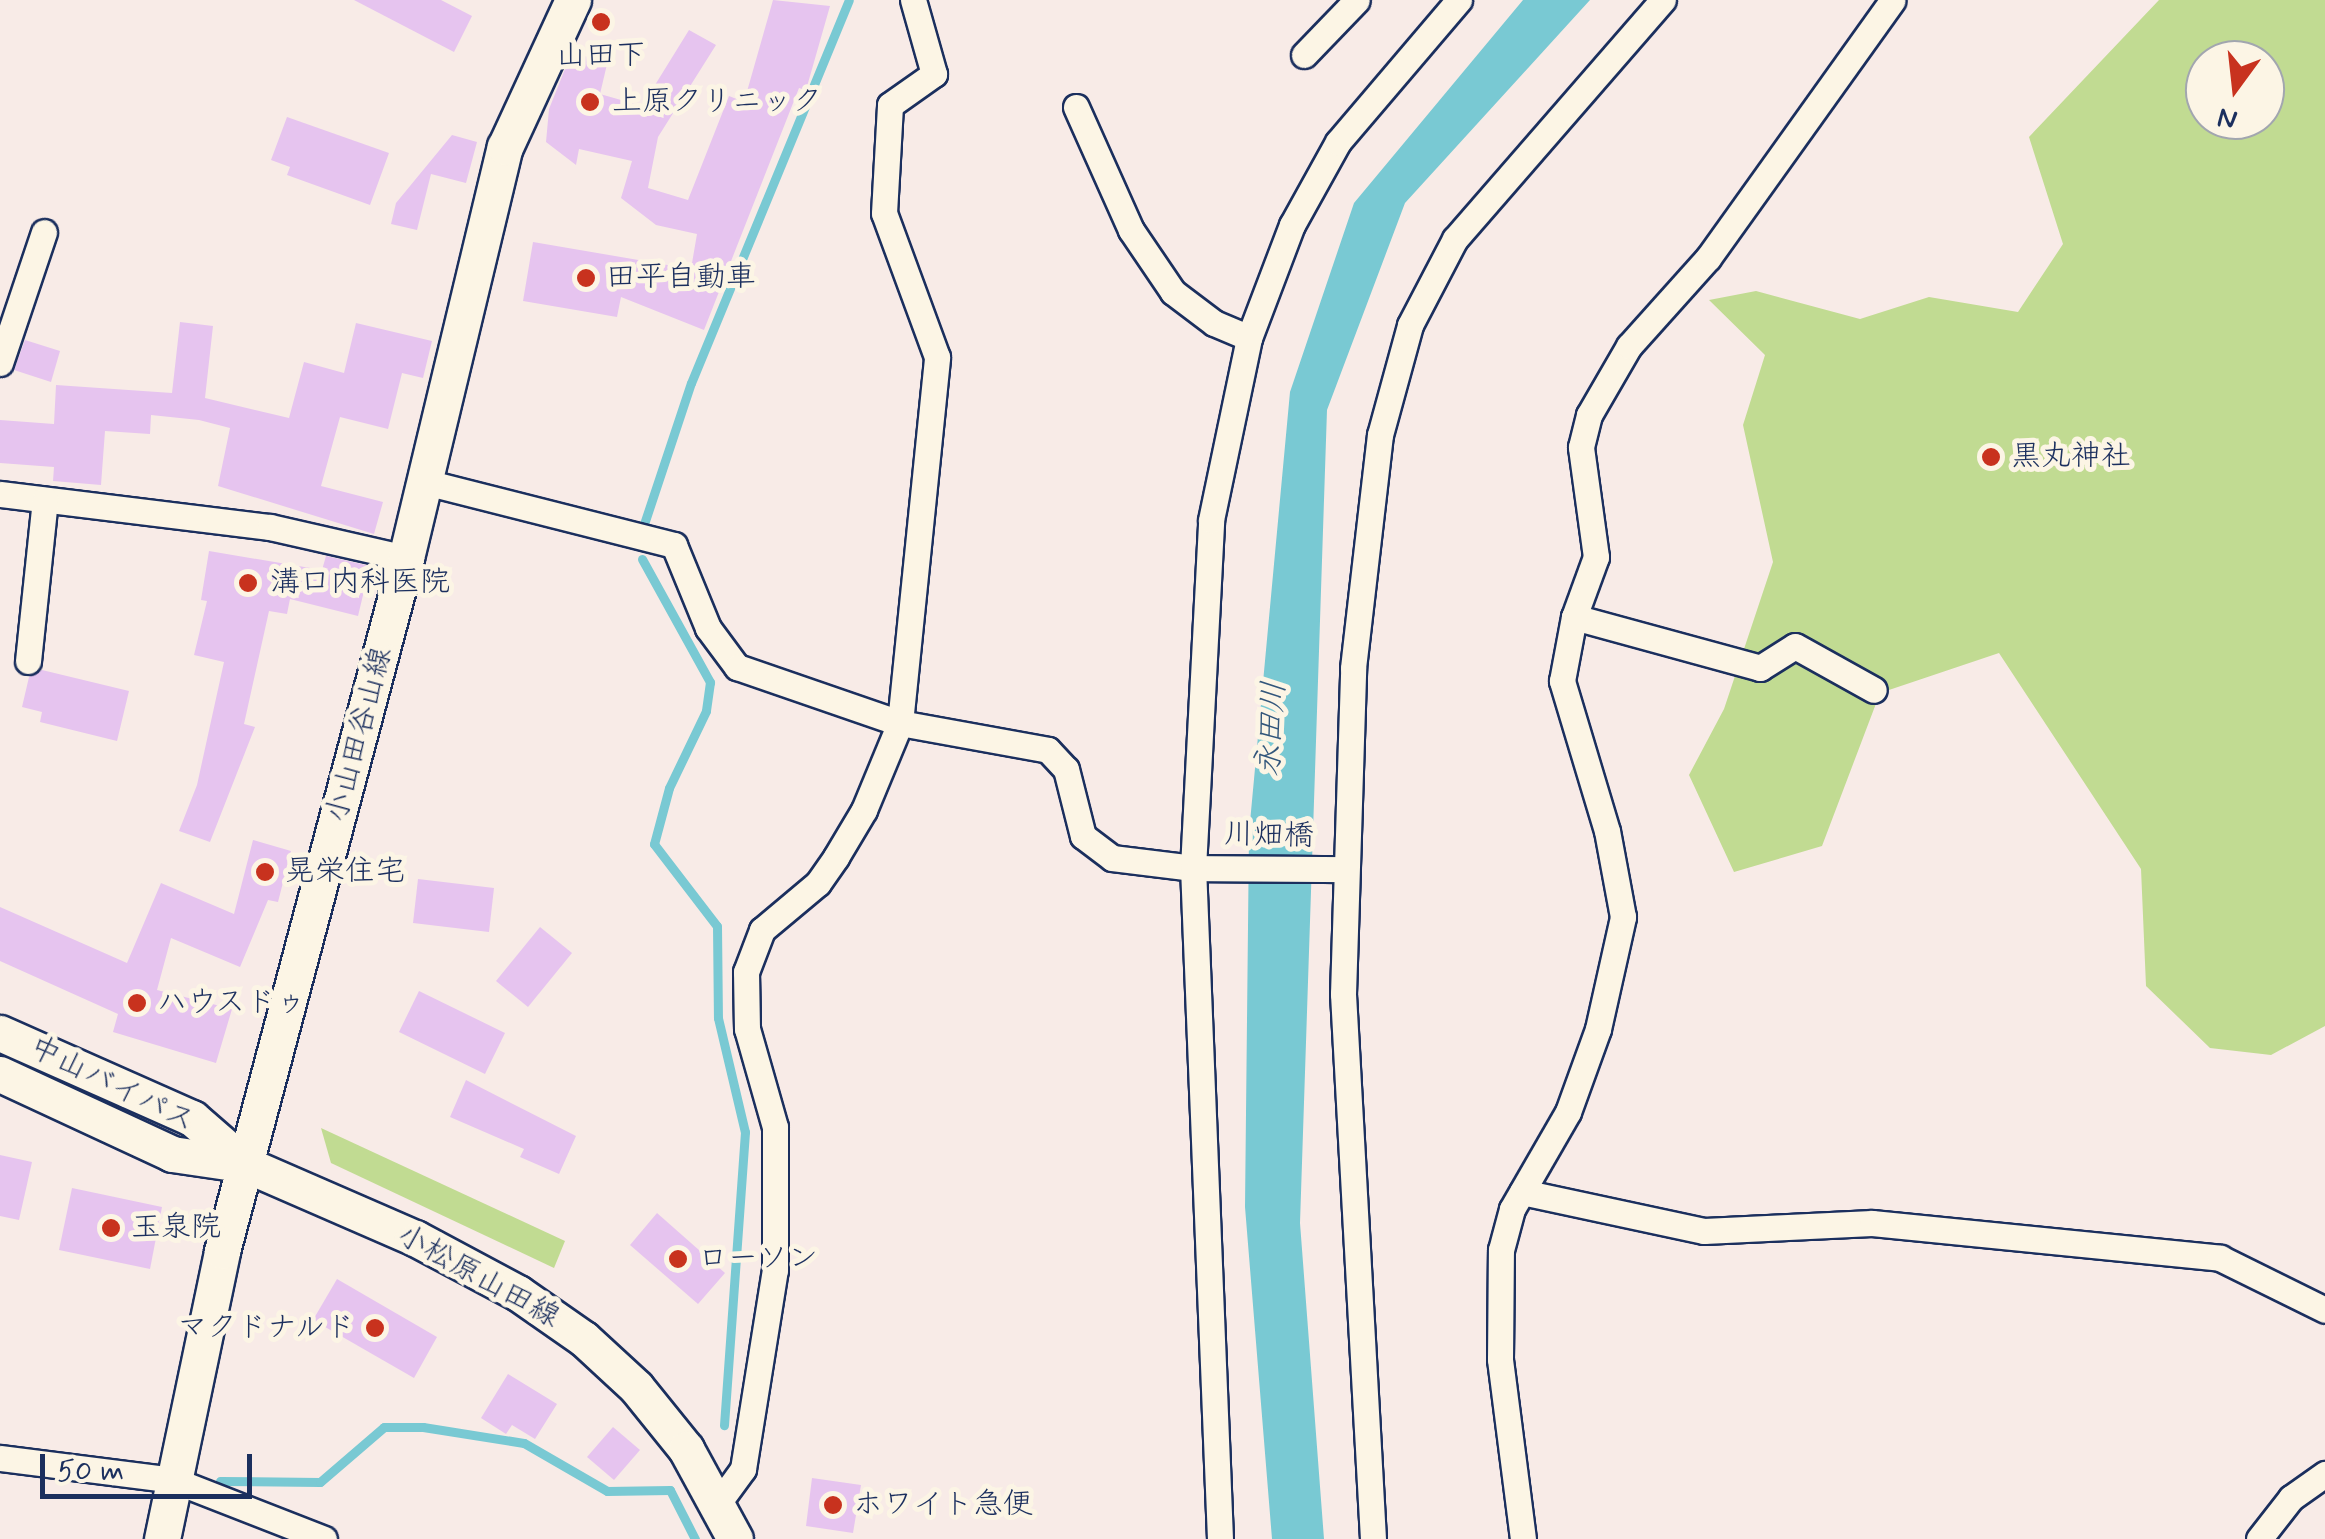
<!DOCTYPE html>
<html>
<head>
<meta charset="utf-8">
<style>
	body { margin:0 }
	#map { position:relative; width:2325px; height:1539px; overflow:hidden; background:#f8ebe7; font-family:Mynerve,"Klee One",sans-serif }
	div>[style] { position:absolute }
	.green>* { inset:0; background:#c1db92 }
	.water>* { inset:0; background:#79c9d3 }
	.stream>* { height:9px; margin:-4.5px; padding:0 4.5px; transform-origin:4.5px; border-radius:4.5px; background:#79c9d3 }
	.building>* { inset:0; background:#e6c4ef }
	.roads { filter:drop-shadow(2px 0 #1b2f5e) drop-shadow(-2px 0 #1b2f5e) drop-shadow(0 2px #1b2f5e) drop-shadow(0 -2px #1b2f5e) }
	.street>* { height:25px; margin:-12.5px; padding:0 12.5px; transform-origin:12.5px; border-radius:12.5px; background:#fcf5e5 }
	.secondary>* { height:35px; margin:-17.5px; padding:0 17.5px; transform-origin:17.5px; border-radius:17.5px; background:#fcf5e5 }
	.dots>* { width:28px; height:28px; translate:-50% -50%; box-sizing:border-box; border:5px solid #fcf5e5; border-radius:50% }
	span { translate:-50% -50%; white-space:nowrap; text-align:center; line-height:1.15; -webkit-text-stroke:10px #fcf5e5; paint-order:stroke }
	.poi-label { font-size:30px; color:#1b2f5e }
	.left { translate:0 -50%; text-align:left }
	.right { translate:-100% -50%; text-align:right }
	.street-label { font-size:30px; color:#1b2f5e }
	.water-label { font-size:32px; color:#32567b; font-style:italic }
	.north { position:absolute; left:2185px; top:40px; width:100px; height:100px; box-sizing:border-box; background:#fcf5e5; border:2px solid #a2a6af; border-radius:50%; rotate:195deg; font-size:28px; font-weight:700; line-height:40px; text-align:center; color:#1b2f5e }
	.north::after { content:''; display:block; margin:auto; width:35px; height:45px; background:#c8321e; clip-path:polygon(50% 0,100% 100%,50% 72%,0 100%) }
	.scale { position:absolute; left:40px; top:1454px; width:212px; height:45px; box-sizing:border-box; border:5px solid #1b2f5e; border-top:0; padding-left:12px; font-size:30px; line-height:35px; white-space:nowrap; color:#1b2f5e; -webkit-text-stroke:8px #fcf5e5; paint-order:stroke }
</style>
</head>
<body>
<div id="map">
	<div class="green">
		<div style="clip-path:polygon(evenodd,2159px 0,2325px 0,2325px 1026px,2271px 1055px,2210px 1048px,2146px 986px,2141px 869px,1999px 653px,1880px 693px,1822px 846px,1734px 872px,1689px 775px,1724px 709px,1773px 562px,1743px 425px,1765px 355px,1709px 300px,1756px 291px,1860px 319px,1929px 297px,2018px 312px,2063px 244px,2029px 137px,2159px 0,2205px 60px,2265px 60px,2265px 120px,2205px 120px,2205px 60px)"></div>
		<div style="clip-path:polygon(321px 1128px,565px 1241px,554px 1268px,331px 1163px)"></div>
	</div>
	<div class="water">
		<div style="clip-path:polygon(1523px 0,1590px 0,1405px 203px,1327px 410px,1300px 1223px,1324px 1539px,1272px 1539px,1245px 1207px,1249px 833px,1290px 392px,1354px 203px)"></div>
	</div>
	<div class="stream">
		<div style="left:645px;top:521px;width:145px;rotate:-71.6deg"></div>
		<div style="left:691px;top:383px;width:414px;rotate:-67.6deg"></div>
		<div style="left:642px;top:559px;width:141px;rotate:61.1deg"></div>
		<div style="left:710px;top:682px;width:29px;rotate:98deg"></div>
		<div style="left:706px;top:711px;width:85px;rotate:115.7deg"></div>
		<div style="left:669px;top:788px;width:58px;rotate:105deg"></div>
		<div style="left:654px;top:844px;width:103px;rotate:52.5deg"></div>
		<div style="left:717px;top:926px;width:92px;rotate:89.4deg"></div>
		<div style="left:718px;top:1018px;width:117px;rotate:76.7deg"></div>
		<div style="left:745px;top:1132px;width:294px;rotate:94.1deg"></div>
		<div style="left:220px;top:1481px;width:100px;rotate:0.6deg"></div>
		<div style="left:320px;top:1482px;width:84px;rotate:-40.7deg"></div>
		<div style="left:384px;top:1427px;width:39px"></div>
		<div style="left:423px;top:1427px;width:102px;rotate:9deg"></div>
		<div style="left:524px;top:1443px;width:96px;rotate:30deg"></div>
		<div style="left:607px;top:1491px;width:63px;rotate:-0.9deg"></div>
		<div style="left:670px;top:1490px;width:55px;rotate:63deg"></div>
	</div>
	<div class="building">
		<div style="clip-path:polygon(354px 0,441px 0,472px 16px,454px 52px)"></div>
		<div style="clip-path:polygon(773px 0,830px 6px,806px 90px,799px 88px,704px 330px,621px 297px,617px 317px,523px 301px,533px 242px,691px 269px,697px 234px,656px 225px,621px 198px,632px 161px,579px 149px,576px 165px,546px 142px,549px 109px,571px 54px,608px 60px,600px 94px,642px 106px,689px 30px,716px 45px,658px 137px,648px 188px,688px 200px,729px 96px,744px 102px)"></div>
		<div style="clip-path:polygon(287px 117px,389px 153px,370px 205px,287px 175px,290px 167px,271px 160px)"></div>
		<div style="clip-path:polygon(452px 135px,477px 142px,466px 183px,431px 174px,417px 230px,391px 224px,396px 203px)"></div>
		<div style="clip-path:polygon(180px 322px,213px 326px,205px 398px,289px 418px,304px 362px,344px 373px,356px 323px,432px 341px,423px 378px,402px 373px,388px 429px,340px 417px,321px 486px,383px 502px,374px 534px,218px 486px,230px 428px,199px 420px,151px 415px,150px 434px,105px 431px,101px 485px,53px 481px,54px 467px,0 463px,0 420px,54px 424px,56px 385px,172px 393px)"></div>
		<div style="clip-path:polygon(25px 340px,60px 351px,51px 382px,14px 370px)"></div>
		<div style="clip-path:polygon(209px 551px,322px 570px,326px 556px,370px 566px,358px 616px,290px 599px,287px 614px,269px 611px,244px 724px,255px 727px,210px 842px,179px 831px,197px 785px,224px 662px,194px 655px,207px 601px,201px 600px)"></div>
		<div style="clip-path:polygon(42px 670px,129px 691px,117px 741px,40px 722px,42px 712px,22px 707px,29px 677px)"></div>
		<div style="clip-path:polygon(253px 840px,291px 851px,278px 902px,268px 900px,240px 967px,171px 938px,157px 990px,232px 1009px,216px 1063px,113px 1032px,118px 1014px,0 961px,0 907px,127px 963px,161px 883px,234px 914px)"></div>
		<div style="clip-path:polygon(418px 879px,494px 888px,489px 932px,413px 923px)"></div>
		<div style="clip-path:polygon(540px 927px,572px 953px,528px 1007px,496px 981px)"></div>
		<div style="clip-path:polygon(419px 991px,505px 1033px,485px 1074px,399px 1032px)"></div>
		<div style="clip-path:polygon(466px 1080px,576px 1136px,559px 1174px,520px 1157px,524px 1149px,450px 1117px)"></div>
		<div style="clip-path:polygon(0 1155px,32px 1162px,19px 1220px,0 1216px)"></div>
		<div style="clip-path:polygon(72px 1188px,162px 1207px,150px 1269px,59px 1250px)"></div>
		<div style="clip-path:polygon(657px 1213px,725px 1273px,698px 1304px,630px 1245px)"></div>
		<div style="clip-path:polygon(337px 1279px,437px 1337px,414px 1378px,313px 1320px)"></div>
		<div style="clip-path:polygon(508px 1374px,557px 1404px,535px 1439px,512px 1425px,506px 1434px,481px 1418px)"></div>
		<div style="clip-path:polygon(613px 1427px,640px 1450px,614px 1480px,587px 1457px)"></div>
		<div style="clip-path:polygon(812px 1478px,861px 1485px,853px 1533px,806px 1526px)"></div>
	</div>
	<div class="roads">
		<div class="street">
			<div style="left:1304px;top:55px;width:76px;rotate:-46.1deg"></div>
			<div style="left:1076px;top:107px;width:135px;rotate:65.9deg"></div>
			<div style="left:1131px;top:230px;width:75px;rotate:55.9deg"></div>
			<div style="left:1173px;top:292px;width:51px;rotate:37.1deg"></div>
			<div style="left:1214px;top:323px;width:38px;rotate:23deg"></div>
			<div style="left:0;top:363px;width:138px;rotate:-71.4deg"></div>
			<div style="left:425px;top:482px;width:257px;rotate:14.2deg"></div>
			<div style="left:674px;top:545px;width:90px;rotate:67.7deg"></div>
			<div style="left:708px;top:628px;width:49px;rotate:53.4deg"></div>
			<div style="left:737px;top:667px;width:172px;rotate:19deg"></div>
			<div style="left:900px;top:723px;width:150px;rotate:10.3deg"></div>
			<div style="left:1048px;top:750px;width:26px;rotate:47deg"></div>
			<div style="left:1066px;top:769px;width:69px;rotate:75.8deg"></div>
			<div style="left:1083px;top:836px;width:36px;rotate:37deg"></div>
			<div style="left:1112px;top:858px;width:82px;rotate:7deg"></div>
			<div style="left:1193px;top:868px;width:152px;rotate:0.4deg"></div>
			<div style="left:0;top:494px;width:272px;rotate:7deg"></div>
			<div style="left:270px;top:527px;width:139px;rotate:12.8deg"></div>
			<div style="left:1574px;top:617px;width:193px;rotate:15.3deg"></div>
			<div style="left:1760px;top:668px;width:41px;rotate:-32.2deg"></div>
			<div style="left:1795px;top:646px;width:90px;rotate:29.1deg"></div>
			<div style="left:28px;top:661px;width:162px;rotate:-84deg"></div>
			<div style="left:1522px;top:1192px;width:186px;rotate:12.1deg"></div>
			<div style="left:1704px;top:1231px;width:168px;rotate:-2.7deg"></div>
			<div style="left:1872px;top:1223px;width:350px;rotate:5.7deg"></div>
			<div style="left:2220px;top:1258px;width:117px;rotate:26.3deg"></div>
			<div style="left:0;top:1458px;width:174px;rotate:7.2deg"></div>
			<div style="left:173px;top:1480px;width:162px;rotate:21.3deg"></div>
			<div style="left:719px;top:1502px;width:41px;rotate:-54deg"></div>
			<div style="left:743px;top:1469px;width:202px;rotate:-80.9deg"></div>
			<div style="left:775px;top:1270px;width:143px;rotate:-90deg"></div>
			<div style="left:775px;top:1127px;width:102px;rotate:-105.9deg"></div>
			<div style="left:747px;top:1029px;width:57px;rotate:-91deg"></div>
			<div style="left:746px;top:972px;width:45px;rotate:-69.1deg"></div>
			<div style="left:762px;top:930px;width:73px;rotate:-40deg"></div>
			<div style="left:818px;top:883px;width:32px;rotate:-55deg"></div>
			<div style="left:836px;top:857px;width:55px;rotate:-59.2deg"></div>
			<div style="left:864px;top:810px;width:94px;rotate:-67.5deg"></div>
			<div style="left:900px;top:723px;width:368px;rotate:-84.2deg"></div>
			<div style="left:937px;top:357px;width:153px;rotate:-110.2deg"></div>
			<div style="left:884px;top:213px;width:108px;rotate:-86.8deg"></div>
			<div style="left:890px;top:105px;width:54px;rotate:-35.2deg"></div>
			<div style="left:934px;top:74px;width:77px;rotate:-105.8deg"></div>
			<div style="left:1220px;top:1539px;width:672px;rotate:-92.3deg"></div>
			<div style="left:1193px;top:868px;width:348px;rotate:-87deg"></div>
			<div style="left:1211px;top:520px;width:186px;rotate:-78.2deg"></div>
			<div style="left:1249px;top:338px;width:121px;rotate:-69.2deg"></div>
			<div style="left:1292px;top:225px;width:95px;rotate:-61deg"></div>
			<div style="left:1338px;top:142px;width:187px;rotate:-49.6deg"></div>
			<div style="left:1373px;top:1539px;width:546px;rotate:-93.15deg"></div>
			<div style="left:1343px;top:994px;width:326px;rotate:-88.2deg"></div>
			<div style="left:1353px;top:668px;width:235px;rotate:-83.4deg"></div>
			<div style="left:1380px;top:435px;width:114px;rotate:-74.7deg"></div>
			<div style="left:1410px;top:325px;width:97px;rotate:-62.4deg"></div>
			<div style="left:1455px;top:239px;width:317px;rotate:-49deg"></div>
			<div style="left:1523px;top:1539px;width:181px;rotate:-97.3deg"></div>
			<div style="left:1500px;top:1359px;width:109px;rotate:-89.5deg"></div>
			<div style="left:1501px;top:1250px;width:42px;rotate:-75deg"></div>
			<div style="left:1512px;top:1209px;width:112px;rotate:-60deg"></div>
			<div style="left:1568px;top:1112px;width:88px;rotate:-70.1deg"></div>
			<div style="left:1598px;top:1029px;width:115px;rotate:-77.4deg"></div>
			<div style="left:1623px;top:917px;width:87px;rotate:-100.5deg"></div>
			<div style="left:1607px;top:831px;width:157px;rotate:-106.7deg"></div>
			<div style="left:1562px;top:681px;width:65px;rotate:-79.4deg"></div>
			<div style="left:1574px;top:617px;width:64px;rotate:-69.9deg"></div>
			<div style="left:1596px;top:557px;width:111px;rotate:-97.8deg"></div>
			<div style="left:1581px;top:447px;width:33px;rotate:-76deg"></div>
			<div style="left:1589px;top:415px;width:80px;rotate:-59.9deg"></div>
			<div style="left:1629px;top:346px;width:118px;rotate:-48.1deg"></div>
			<div style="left:1708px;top:258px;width:317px;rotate:-54.4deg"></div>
			<div style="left:2259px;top:1539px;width:52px;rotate:-52deg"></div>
			<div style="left:2291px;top:1498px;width:42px;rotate:-35.2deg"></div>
		</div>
		<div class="secondary">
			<div style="left:0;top:1033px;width:210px;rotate:23.9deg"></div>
			<div style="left:192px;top:1118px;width:72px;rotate:41deg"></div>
			<div style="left:0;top:1074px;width:190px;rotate:24.9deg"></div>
			<div style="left:172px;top:1154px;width:76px;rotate:8.3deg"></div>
			<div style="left:247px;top:1165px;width:183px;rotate:23.5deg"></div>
			<div style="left:415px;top:1238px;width:117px;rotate:28.1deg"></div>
			<div style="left:518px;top:1293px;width:80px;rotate:34.9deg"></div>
			<div style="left:584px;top:1339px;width:71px;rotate:42.7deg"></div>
			<div style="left:636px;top:1387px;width:80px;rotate:51.1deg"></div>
			<div style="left:686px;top:1449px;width:102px;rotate:61.4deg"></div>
			<div style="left:162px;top:1539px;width:294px;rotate:-78.2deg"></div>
			<div style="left:222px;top:1251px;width:717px;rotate:-75.13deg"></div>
			<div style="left:406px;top:558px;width:423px;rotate:-76.5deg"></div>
			<div style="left:505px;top:147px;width:162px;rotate:-65.2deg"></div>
		</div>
	</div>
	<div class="dots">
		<div style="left:601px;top:22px;background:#c8321e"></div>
		<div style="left:590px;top:102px;background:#c8321e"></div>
		<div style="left:586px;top:278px;background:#c8321e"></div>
		<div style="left:1991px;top:457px;background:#c8321e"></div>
		<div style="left:248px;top:583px;background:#c8321e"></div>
		<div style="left:265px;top:872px;background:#c8321e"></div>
		<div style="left:137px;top:1003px;background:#c8321e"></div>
		<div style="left:111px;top:1228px;background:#c8321e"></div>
		<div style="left:678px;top:1259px;background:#c8321e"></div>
		<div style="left:375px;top:1328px;background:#c8321e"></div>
		<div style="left:833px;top:1505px;background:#c8321e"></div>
	</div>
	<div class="poi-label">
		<span style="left:601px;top:56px">山田下</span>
		<span class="left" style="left:612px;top:102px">上原クリニック</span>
		<span class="left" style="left:606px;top:278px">田平自動車</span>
		<span class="left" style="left:2011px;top:457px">黒丸神社</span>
		<span class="left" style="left:270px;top:583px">溝口内科医院</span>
		<span class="left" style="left:285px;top:872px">晃栄住宅</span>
		<span class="left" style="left:157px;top:1003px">ハウスドゥ</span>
		<span class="left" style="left:131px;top:1228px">玉泉院</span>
		<span class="left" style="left:698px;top:1259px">ローソン</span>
		<span class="right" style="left:355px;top:1328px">マクドナルド</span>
		<span class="left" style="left:853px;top:1505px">ホワイト急便</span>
	</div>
	<div class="street-label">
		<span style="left:360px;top:735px;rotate:-75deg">小山田谷山線</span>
		<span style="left:1269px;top:836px;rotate:1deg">川畑橋</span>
		<span style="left:112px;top:1085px;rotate:26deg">中山バイパス</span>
		<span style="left:478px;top:1277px;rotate:29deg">小松原山田線</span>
	</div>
	<div class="water-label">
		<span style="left:1272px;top:729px;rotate:-86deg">永田川</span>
	</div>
	<div class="north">N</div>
	<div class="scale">50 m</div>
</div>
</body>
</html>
